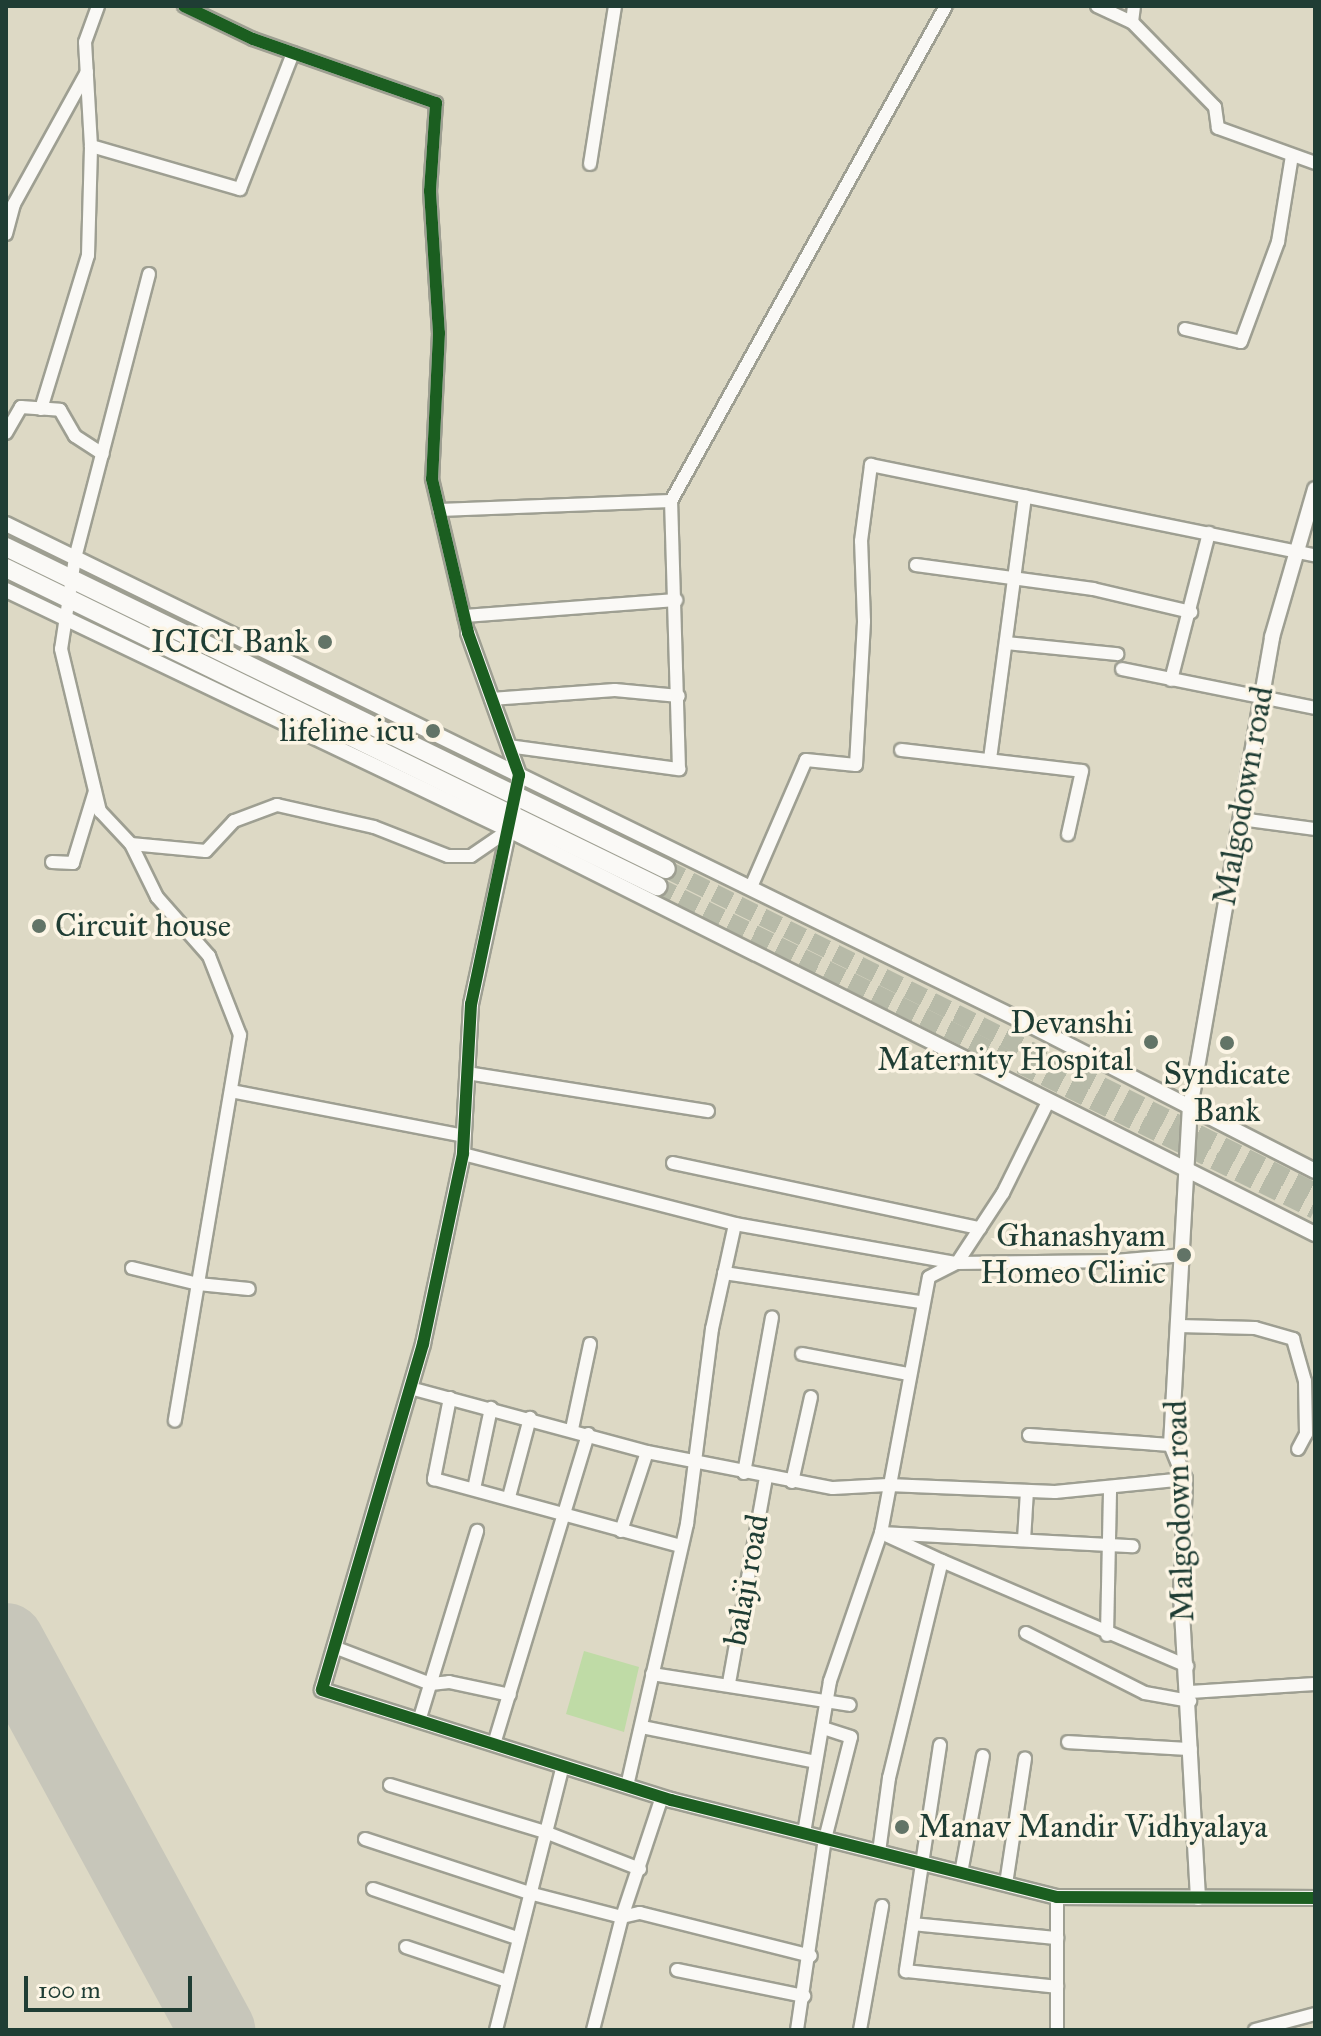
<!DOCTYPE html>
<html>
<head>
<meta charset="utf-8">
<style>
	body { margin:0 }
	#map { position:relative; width:1321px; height:2036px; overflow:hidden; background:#ddd9c5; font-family:"IM FELL Great Primer",serif }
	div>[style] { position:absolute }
	.green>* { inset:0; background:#bfdba6 }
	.runway>* { height:76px; margin:-38px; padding:0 38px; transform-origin:38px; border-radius:38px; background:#c7c6ba }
	.primary-tunnel>* { height:18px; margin-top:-9px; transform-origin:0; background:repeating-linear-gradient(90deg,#b7baa8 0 18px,transparent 0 27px) }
	.roads { filter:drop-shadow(2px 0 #9e9f92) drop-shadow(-2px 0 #9e9f92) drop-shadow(0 2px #9e9f92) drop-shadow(0 -2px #9e9f92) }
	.minor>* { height:12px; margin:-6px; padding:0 6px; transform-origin:6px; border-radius:6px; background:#faf9f6 }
	.tertiary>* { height:14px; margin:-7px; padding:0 7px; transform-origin:7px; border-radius:7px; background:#faf9f6 }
	.primary>* { height:18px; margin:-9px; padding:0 9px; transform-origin:9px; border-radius:9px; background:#faf9f6 }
	.cycleway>* { height:12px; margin:-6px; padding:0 6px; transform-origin:6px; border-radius:6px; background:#1b5e20 }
	.dots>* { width:22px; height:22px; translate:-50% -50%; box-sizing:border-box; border:4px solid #fcf5e5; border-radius:50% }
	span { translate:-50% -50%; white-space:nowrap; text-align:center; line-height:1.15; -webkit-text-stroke:7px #fcf5e5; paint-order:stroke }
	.poi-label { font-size:32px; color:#1f3d34 }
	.right { translate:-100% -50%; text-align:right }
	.left { translate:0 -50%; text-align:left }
	.street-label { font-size:32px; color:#1f3d34 }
	.frame { position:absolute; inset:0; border:8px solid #1f3d34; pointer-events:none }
	.scale { position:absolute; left:24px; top:1976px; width:168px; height:36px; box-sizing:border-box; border:4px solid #1f3d34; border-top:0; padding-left:10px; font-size:24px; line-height:28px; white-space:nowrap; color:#1f3d34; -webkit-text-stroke:6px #fcf5e5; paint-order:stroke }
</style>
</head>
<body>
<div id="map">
	<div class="green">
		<div style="clip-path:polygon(584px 1651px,639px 1667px,624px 1732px,566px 1714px)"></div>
	</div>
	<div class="runway">
		<div style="left:6px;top:1641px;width:443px;rotate:61.5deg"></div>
	</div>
	<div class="primary-tunnel">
		<div style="left:666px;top:869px;width:725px;rotate:26.46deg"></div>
		<div style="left:657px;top:886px;width:733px;rotate:26.22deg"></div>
	</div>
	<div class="roads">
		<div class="minor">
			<div style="left:184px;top:6px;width:76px;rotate:25.6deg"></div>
			<div style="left:253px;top:39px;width:194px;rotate:19.3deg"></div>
			<div style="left:436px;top:103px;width:88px;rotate:93.9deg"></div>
			<div style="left:430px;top:191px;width:142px;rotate:86.4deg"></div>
			<div style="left:439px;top:333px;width:146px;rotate:92.7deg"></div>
			<div style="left:432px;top:479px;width:158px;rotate:76.8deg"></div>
			<div style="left:1097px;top:6px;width:38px;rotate:25deg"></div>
			<div style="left:1134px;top:6px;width:16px;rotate:97deg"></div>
			<div style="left:1132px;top:22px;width:119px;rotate:45.7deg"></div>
			<div style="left:1215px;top:107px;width:21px;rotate:82deg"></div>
			<div style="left:1218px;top:128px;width:103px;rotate:19.8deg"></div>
			<div style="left:91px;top:146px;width:155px;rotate:16.1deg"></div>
			<div style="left:240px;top:189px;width:146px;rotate:-68.7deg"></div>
			<div style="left:590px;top:164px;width:160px;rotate:-81deg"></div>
			<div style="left:6px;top:234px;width:31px;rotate:-75deg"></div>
			<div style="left:14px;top:204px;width:151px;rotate:-61.1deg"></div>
			<div style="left:149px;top:274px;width:293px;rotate:104.6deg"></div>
			<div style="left:75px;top:558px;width:92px;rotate:98.7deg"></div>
			<div style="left:61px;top:649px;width:167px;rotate:76.5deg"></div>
			<div style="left:100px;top:811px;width:45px;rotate:46.8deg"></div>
			<div style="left:131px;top:844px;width:59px;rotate:63.9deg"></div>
			<div style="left:157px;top:897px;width:79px;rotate:48.6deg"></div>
			<div style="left:209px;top:956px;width:85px;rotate:68.6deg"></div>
			<div style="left:240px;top:1035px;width:391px;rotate:99.6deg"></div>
			<div style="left:1185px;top:329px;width:57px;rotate:13.1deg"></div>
			<div style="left:1241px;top:342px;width:107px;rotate:-69.7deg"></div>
			<div style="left:1278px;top:242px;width:87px;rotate:-80.8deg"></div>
			<div style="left:41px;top:409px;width:161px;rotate:-73deg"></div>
			<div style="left:88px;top:255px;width:109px;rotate:-88.4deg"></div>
			<div style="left:91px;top:146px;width:104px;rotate:-93.3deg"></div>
			<div style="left:85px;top:42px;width:38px;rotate:-70deg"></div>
			<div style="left:6px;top:433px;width:30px;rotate:-60deg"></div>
			<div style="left:21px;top:407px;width:39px;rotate:4deg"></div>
			<div style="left:60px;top:410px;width:30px;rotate:60deg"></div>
			<div style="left:75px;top:436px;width:33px;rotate:33deg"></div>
			<div style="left:439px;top:510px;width:232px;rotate:-2.2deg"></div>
			<div style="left:916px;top:565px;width:179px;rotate:7.7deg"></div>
			<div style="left:1093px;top:589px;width:101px;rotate:13.2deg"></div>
			<div style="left:464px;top:616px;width:213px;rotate:-4.3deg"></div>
			<div style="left:1006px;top:643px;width:112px;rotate:5.7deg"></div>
			<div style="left:1122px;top:669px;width:197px;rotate:11.4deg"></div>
			<div style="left:1171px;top:680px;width:152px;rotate:-75.5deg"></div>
			<div style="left:491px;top:699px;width:124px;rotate:-4.2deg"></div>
			<div style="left:615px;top:690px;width:64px;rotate:5.4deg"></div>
			<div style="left:508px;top:746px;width:173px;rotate:7.7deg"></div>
			<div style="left:679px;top:769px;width:268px;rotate:-91.7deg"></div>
			<div style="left:671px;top:501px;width:566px;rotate:-60.95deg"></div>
			<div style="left:901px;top:750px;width:182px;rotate:6.6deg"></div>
			<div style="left:1082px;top:771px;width:65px;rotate:102.5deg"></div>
			<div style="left:990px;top:759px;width:265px;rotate:-82.4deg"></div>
			<div style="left:1241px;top:819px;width:75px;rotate:7.7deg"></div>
			<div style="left:131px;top:844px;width:75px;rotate:5.3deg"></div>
			<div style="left:206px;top:851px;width:41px;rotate:-47deg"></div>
			<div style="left:234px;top:821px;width:46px;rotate:-20.4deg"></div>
			<div style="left:277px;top:805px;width:99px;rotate:12.8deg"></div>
			<div style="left:374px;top:827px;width:79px;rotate:21.4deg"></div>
			<div style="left:448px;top:856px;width:23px"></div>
			<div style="left:471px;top:856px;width:46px;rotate:-34.4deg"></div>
			<div style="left:52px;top:862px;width:21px;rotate:3deg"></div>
			<div style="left:73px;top:863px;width:75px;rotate:-73deg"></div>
			<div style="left:751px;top:887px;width:138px;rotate:-66.6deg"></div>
			<div style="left:806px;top:760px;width:50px;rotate:5.7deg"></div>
			<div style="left:856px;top:765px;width:144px;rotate:-86.8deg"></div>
			<div style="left:864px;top:621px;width:80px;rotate:-92.1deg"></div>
			<div style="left:861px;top:541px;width:77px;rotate:-82.5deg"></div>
			<div style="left:871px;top:465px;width:453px;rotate:11.5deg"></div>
			<div style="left:467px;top:1073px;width:244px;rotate:9deg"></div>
			<div style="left:231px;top:1091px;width:237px;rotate:10.9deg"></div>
			<div style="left:463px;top:1154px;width:281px;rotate:14.4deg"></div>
			<div style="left:735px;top:1224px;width:225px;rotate:10deg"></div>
			<div style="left:957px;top:1263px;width:84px;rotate:-56.7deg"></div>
			<div style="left:1003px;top:1193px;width:99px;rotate:-63.7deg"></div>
			<div style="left:673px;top:1163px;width:314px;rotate:12deg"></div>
			<div style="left:132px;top:1268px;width:68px;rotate:13.6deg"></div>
			<div style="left:198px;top:1284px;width:51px;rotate:5.6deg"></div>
			<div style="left:724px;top:1273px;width:199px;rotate:8.4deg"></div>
			<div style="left:1179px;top:1326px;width:76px;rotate:1.5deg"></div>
			<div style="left:1255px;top:1328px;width:40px;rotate:16deg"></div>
			<div style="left:1293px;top:1339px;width:44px;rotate:74.1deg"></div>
			<div style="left:1305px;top:1381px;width:53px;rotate:88.9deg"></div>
			<div style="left:1306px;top:1434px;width:17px;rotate:118deg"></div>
			<div style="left:802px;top:1354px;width:108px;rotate:10.7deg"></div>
			<div style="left:410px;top:1388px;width:245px;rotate:15.1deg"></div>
			<div style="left:647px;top:1452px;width:189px;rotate:11deg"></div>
			<div style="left:833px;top:1488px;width:55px;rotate:-3.1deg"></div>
			<div style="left:888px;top:1485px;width:167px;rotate:2.4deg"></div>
			<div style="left:1055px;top:1492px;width:131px;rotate:-5.7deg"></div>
			<div style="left:450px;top:1398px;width:83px;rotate:101.2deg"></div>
			<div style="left:434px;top:1479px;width:256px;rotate:15.2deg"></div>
			<div style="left:572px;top:1429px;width:87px;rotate:-78deg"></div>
			<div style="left:1029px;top:1435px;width:142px;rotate:4deg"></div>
			<div style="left:744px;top:1473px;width:158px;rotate:-79.8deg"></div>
			<div style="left:792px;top:1482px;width:87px;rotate:-77.4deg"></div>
			<div style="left:474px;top:1489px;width:83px;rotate:-78.1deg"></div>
			<div style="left:509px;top:1497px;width:82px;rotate:-75.1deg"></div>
			<div style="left:621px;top:1531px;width:83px;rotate:-71.8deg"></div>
			<div style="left:881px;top:1533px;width:252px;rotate:3deg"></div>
			<div style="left:888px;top:1536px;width:60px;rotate:24.8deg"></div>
			<div style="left:1024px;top:1540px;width:49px;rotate:-86.5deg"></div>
			<div style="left:1026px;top:1633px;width:133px;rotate:26.8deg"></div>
			<div style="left:1145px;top:1693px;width:46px;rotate:10.1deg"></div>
			<div style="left:1107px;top:1635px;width:145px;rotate:-88.8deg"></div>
			<div style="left:334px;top:1647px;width:104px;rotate:20.9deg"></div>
			<div style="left:431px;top:1684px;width:18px;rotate:-6deg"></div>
			<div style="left:449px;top:1682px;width:62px;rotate:12deg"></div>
			<div style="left:652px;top:1674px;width:200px;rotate:8.9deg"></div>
			<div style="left:729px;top:1683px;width:209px;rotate:-79.8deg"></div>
			<div style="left:1190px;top:1692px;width:125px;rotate:-3.7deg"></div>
			<div style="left:419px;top:1721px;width:199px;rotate:-73deg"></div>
			<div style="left:642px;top:1727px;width:177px;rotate:11.4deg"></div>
			<div style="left:1068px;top:1742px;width:123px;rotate:3.3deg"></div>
			<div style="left:494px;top:1744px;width:324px;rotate:-73.1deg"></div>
			<div style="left:940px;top:1745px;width:229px;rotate:98.6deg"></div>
			<div style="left:906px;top:1971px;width:152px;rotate:6deg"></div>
			<div style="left:390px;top:1785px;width:162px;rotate:16.9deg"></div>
			<div style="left:545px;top:1832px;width:102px;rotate:21.3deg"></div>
			<div style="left:627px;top:1786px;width:269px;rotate:-77.1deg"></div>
			<div style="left:687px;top:1524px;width:197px;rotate:-82.7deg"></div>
			<div style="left:712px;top:1329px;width:107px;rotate:-77.6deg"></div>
			<div style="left:804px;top:1833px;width:154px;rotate:-80.3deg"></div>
			<div style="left:830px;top:1681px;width:157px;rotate:-71deg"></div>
			<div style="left:881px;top:1533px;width:260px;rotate:-79.4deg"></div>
			<div style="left:929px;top:1277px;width:31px;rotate:-27deg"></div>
			<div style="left:957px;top:1263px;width:158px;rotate:-0.7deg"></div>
			<div style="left:1115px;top:1261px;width:69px;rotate:-5deg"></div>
			<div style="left:365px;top:1839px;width:173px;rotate:18.2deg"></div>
			<div style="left:529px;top:1893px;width:96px;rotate:14.5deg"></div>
			<div style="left:622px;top:1917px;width:18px;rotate:-13deg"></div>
			<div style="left:640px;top:1913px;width:176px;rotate:14.1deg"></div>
			<div style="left:879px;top:1852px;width:75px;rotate:-82.3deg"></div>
			<div style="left:889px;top:1778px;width:223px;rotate:-76.3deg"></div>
			<div style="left:942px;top:1561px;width:267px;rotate:23.2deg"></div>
			<div style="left:961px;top:1873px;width:119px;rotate:-79.4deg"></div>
			<div style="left:1006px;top:1884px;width:127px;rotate:-81.4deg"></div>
			<div style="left:373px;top:1889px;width:152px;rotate:18.8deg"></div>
			<div style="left:1057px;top:1897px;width:133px;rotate:90deg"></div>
			<div style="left:913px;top:1924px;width:145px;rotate:5.6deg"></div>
			<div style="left:406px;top:1947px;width:107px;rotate:18.6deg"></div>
			<div style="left:677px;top:1970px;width:130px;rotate:11.6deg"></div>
			<div style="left:496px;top:2030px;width:272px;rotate:-75.8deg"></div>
			<div style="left:593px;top:2030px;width:117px;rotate:-75.6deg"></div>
			<div style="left:622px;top:1917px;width:126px;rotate:-71.6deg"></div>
			<div style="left:797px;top:2030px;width:193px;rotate:-81.7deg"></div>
			<div style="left:825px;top:1839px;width:105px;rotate:-75.7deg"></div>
			<div style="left:851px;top:1737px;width:28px;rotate:-162deg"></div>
			<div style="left:860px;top:2030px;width:126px;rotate:-79.9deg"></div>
			<div style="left:1255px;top:2030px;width:62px;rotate:-14.9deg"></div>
		</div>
		<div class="tertiary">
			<div style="left:6px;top:524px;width:1133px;rotate:26.07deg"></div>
			<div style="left:1024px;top:1022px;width:327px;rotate:27.1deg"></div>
			<div style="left:6px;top:590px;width:557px;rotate:25.51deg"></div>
			<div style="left:509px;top:830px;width:902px;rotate:26.62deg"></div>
			<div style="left:468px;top:633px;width:151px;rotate:70.2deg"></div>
			<div style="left:519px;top:775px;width:21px;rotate:98deg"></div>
			<div style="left:516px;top:796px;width:213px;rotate:102.2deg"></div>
			<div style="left:471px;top:1004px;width:150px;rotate:93.1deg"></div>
			<div style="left:463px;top:1154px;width:194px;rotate:101.9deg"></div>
			<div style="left:423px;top:1344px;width:360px;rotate:106.3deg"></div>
			<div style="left:322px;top:1690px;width:366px;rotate:17.5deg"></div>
			<div style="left:671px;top:1800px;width:398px;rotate:14.1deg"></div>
			<div style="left:1057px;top:1897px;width:258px;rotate:0.2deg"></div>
			<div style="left:1198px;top:1898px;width:300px;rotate:-93.2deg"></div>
			<div style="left:1181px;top:1598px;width:119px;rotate:-88.1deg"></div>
			<div style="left:1185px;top:1479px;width:37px;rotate:-112deg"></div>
			<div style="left:1171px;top:1445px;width:338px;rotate:-86.8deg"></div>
			<div style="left:1190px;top:1108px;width:478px;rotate:-80.1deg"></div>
			<div style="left:1272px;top:637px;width:154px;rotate:-73.8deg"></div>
		</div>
		<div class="primary">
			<div style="left:6px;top:547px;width:734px;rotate:26.01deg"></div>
			<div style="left:6px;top:568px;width:725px;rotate:26.03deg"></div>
		</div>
	</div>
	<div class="cycleway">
		<div style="left:184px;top:6px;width:76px;rotate:25.6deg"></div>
		<div style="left:253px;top:39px;width:194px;rotate:19.3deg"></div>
		<div style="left:436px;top:103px;width:88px;rotate:93.9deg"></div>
		<div style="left:430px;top:191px;width:142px;rotate:86.4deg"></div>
		<div style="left:439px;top:333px;width:146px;rotate:92.7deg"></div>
		<div style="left:432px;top:479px;width:158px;rotate:76.8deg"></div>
		<div style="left:468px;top:633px;width:151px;rotate:70.2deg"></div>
		<div style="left:519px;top:775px;width:234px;rotate:101.8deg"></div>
		<div style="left:471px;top:1004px;width:150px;rotate:93.1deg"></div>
		<div style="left:463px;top:1154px;width:194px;rotate:101.9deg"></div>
		<div style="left:423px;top:1344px;width:360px;rotate:106.3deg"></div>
		<div style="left:322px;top:1690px;width:366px;rotate:17.5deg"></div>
		<div style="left:671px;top:1800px;width:398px;rotate:14.1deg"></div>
		<div style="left:1057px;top:1897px;width:258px;rotate:0.2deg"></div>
	</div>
	<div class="dots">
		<div style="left:325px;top:642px;background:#627467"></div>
		<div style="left:433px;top:731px;background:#627467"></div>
		<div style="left:39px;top:926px;background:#627467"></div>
		<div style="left:1151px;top:1042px;background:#627467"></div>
		<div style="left:1227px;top:1043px;background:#627467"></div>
		<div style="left:1184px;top:1255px;background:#627467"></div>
		<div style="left:902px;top:1827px;background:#627467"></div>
	</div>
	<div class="poi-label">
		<span class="right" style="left:309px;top:642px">ICICI Bank</span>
		<span class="right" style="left:415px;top:731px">lifeline icu</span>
		<span class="left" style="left:55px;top:926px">Circuit house</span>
		<span class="right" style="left:1133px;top:1042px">Devanshi<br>Maternity Hospital</span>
		<span style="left:1227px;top:1093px">Syndicate<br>Bank</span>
		<span class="right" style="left:1166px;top:1255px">Ghanashyam<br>Homeo Clinic</span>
		<span class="left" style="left:918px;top:1827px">Manav Mandir Vidhyalaya</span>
	</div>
	<div class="street-label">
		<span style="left:1244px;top:796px;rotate:-80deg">Malgodown road</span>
		<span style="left:1180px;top:1511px;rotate:-92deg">Malgodown road</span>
		<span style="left:747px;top:1580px;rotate:-80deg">balaji road</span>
	</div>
	<div class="frame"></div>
	<div class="scale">100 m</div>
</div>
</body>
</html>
